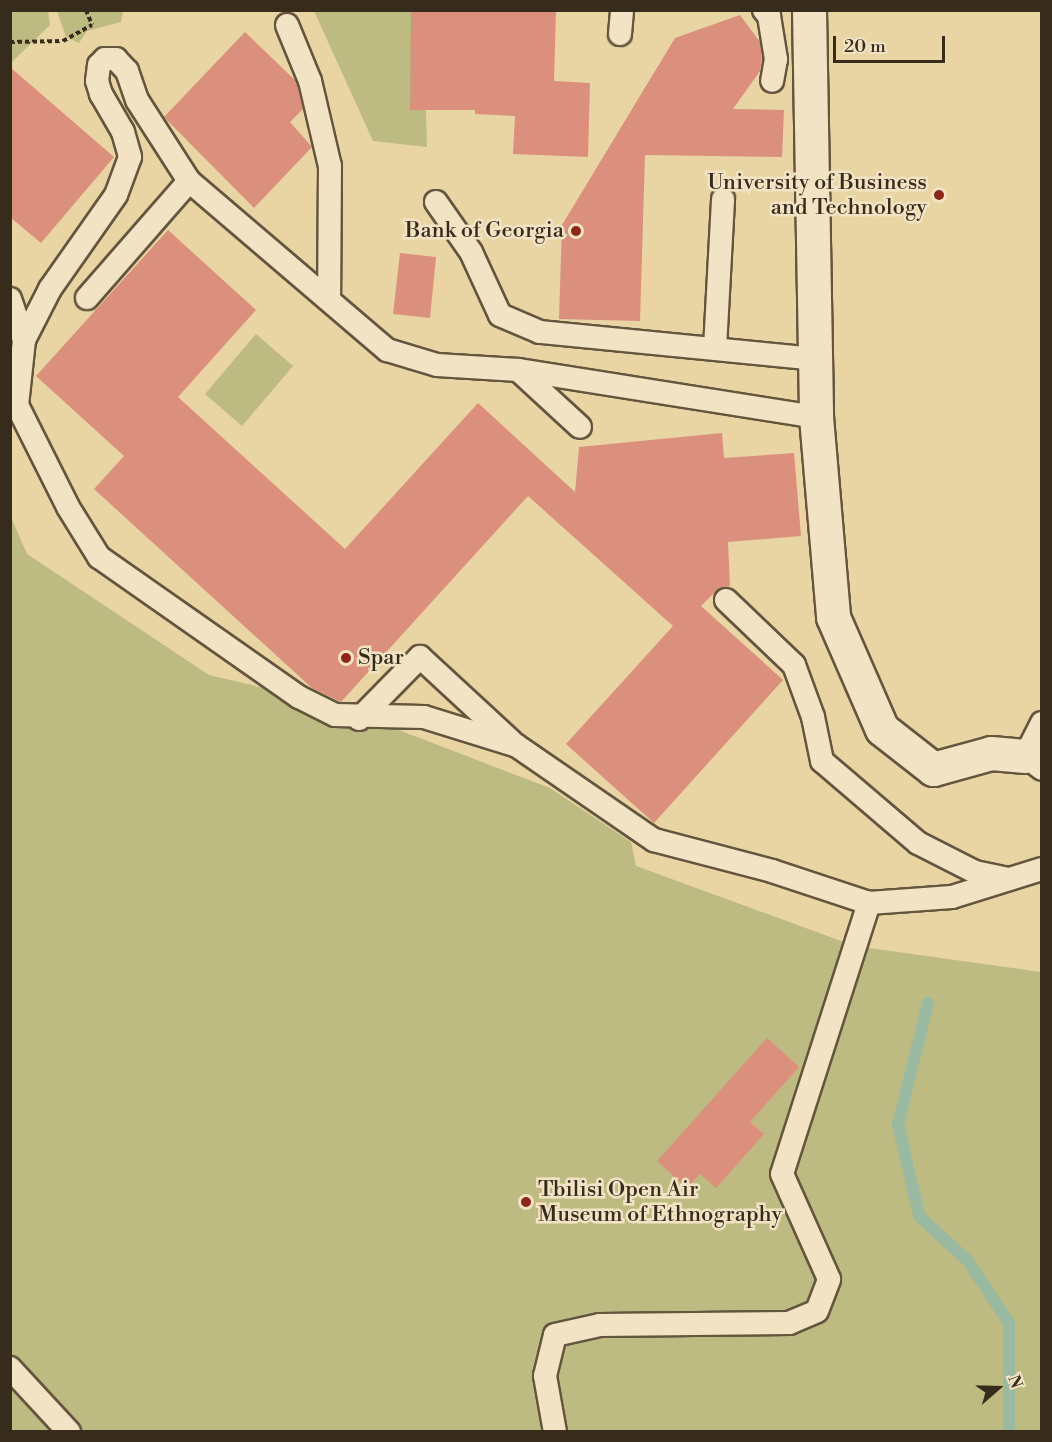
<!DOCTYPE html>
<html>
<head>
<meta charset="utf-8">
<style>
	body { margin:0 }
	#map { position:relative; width:1052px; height:1442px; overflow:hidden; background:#e9d4a3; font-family:"Libre Bodoni",serif }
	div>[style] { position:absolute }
	.green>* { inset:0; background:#bdbb81 }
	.stream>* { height:12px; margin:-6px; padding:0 6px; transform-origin:6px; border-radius:6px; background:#99b9a1 }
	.building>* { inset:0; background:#da907c }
	.path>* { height:4px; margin-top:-2px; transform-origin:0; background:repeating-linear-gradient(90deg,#372b1c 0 4.5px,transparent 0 7.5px) }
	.roads { filter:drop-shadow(2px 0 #64553e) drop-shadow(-2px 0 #64553e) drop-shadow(0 2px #64553e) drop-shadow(0 -2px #64553e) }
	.lane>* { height:22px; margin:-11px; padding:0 11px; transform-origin:11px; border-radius:11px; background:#f1e3c3 }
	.street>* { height:33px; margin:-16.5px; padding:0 16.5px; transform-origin:16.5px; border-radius:16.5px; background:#f1e3c3 }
	.dots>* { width:16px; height:16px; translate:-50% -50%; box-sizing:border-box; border:3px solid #f1e3c3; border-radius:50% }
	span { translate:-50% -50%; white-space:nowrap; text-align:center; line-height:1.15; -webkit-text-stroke:5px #f1e3c3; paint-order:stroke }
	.poi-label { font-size:22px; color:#372b1c }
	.right { translate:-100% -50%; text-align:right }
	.left { translate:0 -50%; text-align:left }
	.frame { position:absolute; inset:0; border:12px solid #372b1c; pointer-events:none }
	.north { position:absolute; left:968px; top:1358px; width:60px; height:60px; -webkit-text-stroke:4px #f1e3c3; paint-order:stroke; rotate:70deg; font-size:16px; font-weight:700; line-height:24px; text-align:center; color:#372b1c }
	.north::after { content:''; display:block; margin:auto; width:21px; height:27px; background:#372b1c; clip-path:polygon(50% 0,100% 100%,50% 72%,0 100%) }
	.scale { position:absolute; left:833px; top:36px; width:112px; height:27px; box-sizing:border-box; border:3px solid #372b1c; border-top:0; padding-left:8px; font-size:18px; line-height:21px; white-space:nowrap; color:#372b1c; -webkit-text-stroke:4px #f1e3c3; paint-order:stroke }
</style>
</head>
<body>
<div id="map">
	<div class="green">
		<div style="clip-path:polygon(11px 10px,48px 11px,50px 25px,11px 63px)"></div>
		<div style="clip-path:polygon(57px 11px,57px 10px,123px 11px,121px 22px,87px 31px,79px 43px,66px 37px)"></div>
		<div style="clip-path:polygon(314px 11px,423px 11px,427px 147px,373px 141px)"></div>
		<div style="clip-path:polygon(256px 334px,293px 366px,242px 426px,205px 394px)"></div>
		<div style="clip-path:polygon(10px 515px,27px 554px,209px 675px,264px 688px,329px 725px,396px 729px,550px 788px,631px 842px,636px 866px,855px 946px,1041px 972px,1041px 1431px,11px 1431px)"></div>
	</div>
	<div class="stream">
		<div style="left:928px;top:1003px;width:125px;rotate:103.9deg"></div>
		<div style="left:898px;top:1124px;width:94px;rotate:77.1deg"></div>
		<div style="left:919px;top:1216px;width:67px;rotate:42.6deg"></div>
		<div style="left:968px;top:1261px;width:74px;rotate:56.5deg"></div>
		<div style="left:1009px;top:1323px;width:109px;rotate:90deg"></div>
	</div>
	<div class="building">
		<div style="clip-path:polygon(411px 10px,556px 10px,554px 81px,590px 83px,588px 157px,513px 154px,515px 116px,475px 114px,475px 110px,410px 110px)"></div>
		<div style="clip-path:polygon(740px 15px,760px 42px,762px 59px,760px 71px,733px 109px,784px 110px,782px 157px,645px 155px,640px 321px,559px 319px,562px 225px,675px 38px)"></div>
		<div style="clip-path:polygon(245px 32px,296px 81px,303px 109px,290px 122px,312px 147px,254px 208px,164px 117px)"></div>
		<div style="clip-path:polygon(10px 67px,114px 157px,41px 243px,10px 217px)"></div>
		<div style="clip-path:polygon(168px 230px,256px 310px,178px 397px,345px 549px,478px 403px,575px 492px,579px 447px,722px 433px,724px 458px,794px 453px,801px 536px,728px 542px,730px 586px,717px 590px,701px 606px,783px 680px,654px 823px,566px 744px,673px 626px,528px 496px,341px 702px,312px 688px,94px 489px,124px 456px,36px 376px)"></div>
		<div style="clip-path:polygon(400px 253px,436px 257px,430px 318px,393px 314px)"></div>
		<div style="clip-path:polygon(767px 1038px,799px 1067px,750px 1122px,764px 1134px,716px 1188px,700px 1174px,687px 1188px,657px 1161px)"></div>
	</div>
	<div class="path">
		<div style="left:86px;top:10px;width:16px;rotate:68deg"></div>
		<div style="left:10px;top:42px;width:53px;rotate:-1.1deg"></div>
		<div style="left:63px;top:41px;width:33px;rotate:-29deg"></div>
	</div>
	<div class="roads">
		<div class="lane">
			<div style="left:764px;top:10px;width:8px;rotate:50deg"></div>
			<div style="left:769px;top:16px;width:44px;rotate:80.8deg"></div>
			<div style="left:776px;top:59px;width:22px;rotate:100deg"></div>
			<div style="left:287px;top:25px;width:61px;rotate:67.7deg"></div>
			<div style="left:310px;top:81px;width:87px;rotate:76.8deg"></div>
			<div style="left:330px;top:166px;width:134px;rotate:90.4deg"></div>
			<div style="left:620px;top:34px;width:24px;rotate:-85deg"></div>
			<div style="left:436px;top:202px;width:61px;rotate:55deg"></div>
			<div style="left:471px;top:252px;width:69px;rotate:65.3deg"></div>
			<div style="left:500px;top:315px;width:43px;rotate:23deg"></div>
			<div style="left:540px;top:332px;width:275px;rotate:5.6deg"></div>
			<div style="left:87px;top:298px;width:155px;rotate:-48.9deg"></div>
			<div style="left:10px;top:299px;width:43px;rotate:71.1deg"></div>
			<div style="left:715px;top:348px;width:149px;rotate:-86.9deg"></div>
			<div style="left:518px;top:370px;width:84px;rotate:42.6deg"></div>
			<div style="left:816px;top:417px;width:302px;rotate:-171deg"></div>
			<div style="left:518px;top:370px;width:81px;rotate:-176.5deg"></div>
			<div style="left:437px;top:365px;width:52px;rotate:-163.3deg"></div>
			<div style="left:387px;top:350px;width:260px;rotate:-139.5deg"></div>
			<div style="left:189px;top:181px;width:96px;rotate:-122.7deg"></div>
			<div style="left:137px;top:100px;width:31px;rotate:-109deg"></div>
			<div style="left:127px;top:71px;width:16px;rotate:-133deg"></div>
			<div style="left:116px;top:59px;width:11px;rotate:180deg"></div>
			<div style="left:105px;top:59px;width:8px;rotate:135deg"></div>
			<div style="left:99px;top:65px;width:16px;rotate:97deg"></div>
			<div style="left:97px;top:81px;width:14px;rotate:73deg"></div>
			<div style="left:101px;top:94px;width:44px;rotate:59.9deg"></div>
			<div style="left:123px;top:132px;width:26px;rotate:74deg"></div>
			<div style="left:130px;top:157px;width:40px;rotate:110.2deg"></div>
			<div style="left:116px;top:195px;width:115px;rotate:125.1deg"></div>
			<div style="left:50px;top:289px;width:57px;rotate:117deg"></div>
			<div style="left:24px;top:340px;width:65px;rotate:96.1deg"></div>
			<div style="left:17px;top:405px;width:114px;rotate:63.4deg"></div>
			<div style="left:68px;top:507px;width:59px;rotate:58.2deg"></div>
			<div style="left:99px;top:557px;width:244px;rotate:35deg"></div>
			<div style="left:299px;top:697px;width:40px;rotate:26.6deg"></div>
			<div style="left:335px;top:715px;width:89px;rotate:1.3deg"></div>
			<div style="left:424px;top:717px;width:97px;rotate:17.3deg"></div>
			<div style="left:517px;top:746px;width:166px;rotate:34.5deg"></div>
			<div style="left:654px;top:840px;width:122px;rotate:14.7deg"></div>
			<div style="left:772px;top:871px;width:102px;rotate:18.3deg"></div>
			<div style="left:869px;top:903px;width:83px;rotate:-4.1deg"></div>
			<div style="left:952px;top:897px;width:94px;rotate:-17.3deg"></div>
			<div style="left:726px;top:600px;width:94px;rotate:43.7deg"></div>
			<div style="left:794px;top:665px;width:55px;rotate:69.9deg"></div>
			<div style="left:813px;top:717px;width:45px;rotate:78.4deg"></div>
			<div style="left:822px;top:761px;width:126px;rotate:40.5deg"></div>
			<div style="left:918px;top:843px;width:64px;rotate:27deg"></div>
			<div style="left:975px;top:872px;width:34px;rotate:12deg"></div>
			<div style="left:359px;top:719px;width:87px;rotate:-45.5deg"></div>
			<div style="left:420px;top:657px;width:124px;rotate:42.7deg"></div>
			<div style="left:1042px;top:723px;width:37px;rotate:117deg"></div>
			<div style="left:1025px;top:756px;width:21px;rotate:37deg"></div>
			<div style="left:10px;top:1368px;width:87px;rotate:47.3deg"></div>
			<div style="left:555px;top:1432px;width:57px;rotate:-100.1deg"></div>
			<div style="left:545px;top:1376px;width:42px;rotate:-76.3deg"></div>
			<div style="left:555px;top:1335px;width:46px;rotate:-12.5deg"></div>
			<div style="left:600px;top:1325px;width:189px;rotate:-0.6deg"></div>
			<div style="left:789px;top:1323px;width:30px;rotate:-23deg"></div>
			<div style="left:817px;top:1311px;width:34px;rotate:-69deg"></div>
			<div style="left:829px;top:1279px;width:115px;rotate:-114.1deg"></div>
			<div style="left:782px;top:1174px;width:285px;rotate:-72.2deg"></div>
		</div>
		<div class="street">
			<div style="left:809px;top:10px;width:407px;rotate:89deg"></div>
			<div style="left:816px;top:417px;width:201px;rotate:85.1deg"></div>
			<div style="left:833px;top:617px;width:122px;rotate:66.4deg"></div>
			<div style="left:882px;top:729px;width:65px;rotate:38.1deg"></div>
			<div style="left:933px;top:769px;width:60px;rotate:-15.4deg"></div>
			<div style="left:991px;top:753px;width:34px;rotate:5deg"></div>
		</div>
	</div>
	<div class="dots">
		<div style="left:939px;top:195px;background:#8f2418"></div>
		<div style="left:576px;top:231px;background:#8f2418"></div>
		<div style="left:346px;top:658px;background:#8f2418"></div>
		<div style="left:526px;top:1202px;background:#8f2418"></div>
	</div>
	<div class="poi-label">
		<span class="right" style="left:927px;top:195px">University of Business<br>and Technology</span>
		<span class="right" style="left:564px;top:231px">Bank of Georgia</span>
		<span class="left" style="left:358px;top:658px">Spar</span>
		<span class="left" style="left:538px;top:1202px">Tbilisi Open Air<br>Museum of Ethnography</span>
	</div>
	<div class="frame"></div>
	<div class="north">N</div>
	<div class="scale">20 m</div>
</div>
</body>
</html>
